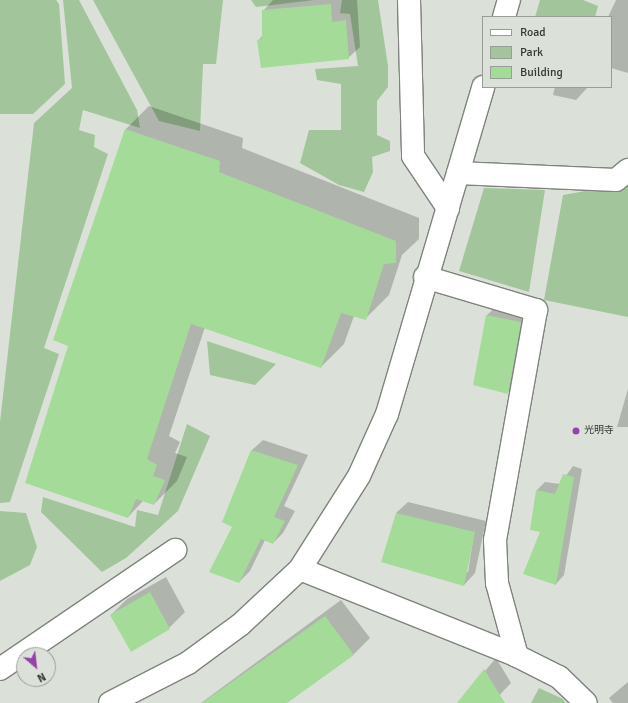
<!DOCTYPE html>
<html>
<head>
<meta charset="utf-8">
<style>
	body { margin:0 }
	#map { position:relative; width:628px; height:703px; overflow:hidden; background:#dbe1d9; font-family:Signika,"Noto Sans JP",sans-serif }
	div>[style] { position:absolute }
	.green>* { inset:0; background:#a3c59b }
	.shadow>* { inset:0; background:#0003 }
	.building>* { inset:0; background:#a5db98 }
	.roads { filter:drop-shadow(1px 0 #7e847d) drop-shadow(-1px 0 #7e847d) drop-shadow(0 1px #7e847d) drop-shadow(0 -1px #7e847d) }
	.minor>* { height:22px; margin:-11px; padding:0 11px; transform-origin:11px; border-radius:11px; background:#fff }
	.dots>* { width:11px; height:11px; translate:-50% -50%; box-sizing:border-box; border:2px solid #dbe1d9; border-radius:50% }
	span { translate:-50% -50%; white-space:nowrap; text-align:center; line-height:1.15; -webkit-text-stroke:3.5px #dbe1d9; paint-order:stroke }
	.poi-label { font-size:10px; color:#353834 }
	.left { translate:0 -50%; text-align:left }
	.legend { position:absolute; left:482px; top:16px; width:130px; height:72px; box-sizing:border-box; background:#dbe1d9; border:1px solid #999d97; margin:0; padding:5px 7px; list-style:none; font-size:12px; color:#353834 }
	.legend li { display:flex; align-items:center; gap:8px; height:20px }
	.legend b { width:20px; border:1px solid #999d97 }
	.north { position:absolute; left:16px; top:647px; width:40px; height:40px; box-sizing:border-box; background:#dbe1d9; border:1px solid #999d97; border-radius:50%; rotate:152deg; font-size:11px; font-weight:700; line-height:16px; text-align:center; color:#353834 }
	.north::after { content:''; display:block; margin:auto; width:14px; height:18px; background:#9840ac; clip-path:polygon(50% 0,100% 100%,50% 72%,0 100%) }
</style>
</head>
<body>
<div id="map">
	<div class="green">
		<div style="clip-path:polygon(0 0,56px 0,59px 4px,65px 84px,33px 114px,0 114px)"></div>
		<div style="clip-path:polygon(63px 0,79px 0,137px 110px,140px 128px,83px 110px,79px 130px,95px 135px,94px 147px,108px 154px,44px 348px,59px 354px,10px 502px,0 503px,0 422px,34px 123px,72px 88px)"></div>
		<div style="clip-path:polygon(93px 0,223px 0,216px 64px,203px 64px,200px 131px,159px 121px)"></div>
		<div style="clip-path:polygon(251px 0,314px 0,256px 7px)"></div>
		<div style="clip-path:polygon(342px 0,378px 0,388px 66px,388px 87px,377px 101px,377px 135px,390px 141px,390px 151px,372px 157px,373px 172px,364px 192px,339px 185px,300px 163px,309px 130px,341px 130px,341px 84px,317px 80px,315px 69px,358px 66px,350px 14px,340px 13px)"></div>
		<div style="clip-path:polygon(540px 0,583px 0,598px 6px,595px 17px,535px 17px)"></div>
		<div style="clip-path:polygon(628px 177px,628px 317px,544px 300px,563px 195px,619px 185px)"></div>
		<div style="clip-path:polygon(484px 188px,545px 190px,529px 292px,459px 271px)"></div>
		<div style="clip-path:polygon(207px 341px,276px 364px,255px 385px,210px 375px)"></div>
		<div style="clip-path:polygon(187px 424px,210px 436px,178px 511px,126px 558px,102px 572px,41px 512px,43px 497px,135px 527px,137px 510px,158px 515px)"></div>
		<div style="clip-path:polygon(0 511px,26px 513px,37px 547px,30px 565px,0 581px)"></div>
		<div style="clip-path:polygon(539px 688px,563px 699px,565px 703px,531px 703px)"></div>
	</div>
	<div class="shadow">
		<div style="clip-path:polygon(273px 0,357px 0,360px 47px,348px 58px,258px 41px,263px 35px,263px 11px)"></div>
		<div style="clip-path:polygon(616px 0,628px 0,628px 73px,611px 68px,611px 17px,608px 17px)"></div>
		<div style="clip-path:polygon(555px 87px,588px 87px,576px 100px,553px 95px)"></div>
		<div style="clip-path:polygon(149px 106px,243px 138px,242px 148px,419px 218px,419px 239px,402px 255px,389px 295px,366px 318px,354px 316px,344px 344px,321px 367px,205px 327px,169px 436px,180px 442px,175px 453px,187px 457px,177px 481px,154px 504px,144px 500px,128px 517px,69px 345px,126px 129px)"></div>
		<div style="clip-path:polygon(499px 304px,532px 311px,519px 381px,508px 392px,487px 315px)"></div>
		<div style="clip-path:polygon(628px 389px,628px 427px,617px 427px)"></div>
		<div style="clip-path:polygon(263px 440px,308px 455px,284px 506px,295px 511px,283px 533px,273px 543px,265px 540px,250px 571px,239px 582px,234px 526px,223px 522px,252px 450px)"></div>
		<div style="clip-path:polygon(573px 466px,582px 469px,564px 575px,556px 584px,541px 531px,537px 490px,545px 482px,560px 484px)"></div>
		<div style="clip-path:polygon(evenodd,408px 502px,486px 521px,475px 573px,464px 585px,396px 513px,408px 502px,475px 527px,468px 572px,466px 572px,475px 527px)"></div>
		<div style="clip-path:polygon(166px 577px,185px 612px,169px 628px,111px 615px,127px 599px)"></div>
		<div style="clip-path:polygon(341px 600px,370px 638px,354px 654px,286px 703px,201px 703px)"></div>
		<div style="clip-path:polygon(496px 658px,511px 683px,492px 703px,458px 703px)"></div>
		<div style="clip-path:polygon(628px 682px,628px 703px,613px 703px,609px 698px)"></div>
	</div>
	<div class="building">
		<div style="clip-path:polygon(331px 4px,332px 22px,346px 20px,349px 59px,261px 68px,257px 40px,262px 39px,262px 10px)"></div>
		<div style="clip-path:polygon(125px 129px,220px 161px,219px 172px,396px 241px,396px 263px,384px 264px,366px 320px,341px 313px,321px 368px,191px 324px,147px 459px,157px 465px,153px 476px,165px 480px,154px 505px,136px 499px,128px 518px,25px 483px,68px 346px,53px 340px)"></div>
		<div style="clip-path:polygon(486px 315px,521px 322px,508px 394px,473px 385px)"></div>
		<div style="clip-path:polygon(251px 450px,298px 465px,274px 517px,285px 521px,273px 544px,261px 539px,239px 583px,209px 572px,232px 527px,222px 522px)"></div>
		<div style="clip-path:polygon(563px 474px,574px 477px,556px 585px,523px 574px,540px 532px,530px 530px,536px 490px,555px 494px)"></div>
		<div style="clip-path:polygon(396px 513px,475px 532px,464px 586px,381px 562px)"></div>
		<div style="clip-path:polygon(150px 592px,170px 629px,131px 652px,110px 615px)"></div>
		<div style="clip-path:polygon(325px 616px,354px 655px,287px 703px,202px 703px)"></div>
		<div style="clip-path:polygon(484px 669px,505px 703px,457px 703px)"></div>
	</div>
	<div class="roads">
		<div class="minor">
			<div style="left:409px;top:0;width:156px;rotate:88.5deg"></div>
			<div style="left:413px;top:156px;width:63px;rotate:56.1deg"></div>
			<div style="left:504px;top:17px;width:18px;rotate:-74deg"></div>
			<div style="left:458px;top:173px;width:158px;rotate:2.5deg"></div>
			<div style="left:616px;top:180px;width:16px;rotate:-40deg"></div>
			<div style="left:425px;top:277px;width:116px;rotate:16.6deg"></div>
			<div style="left:536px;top:310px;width:234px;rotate:100.1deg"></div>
			<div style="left:495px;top:540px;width:43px;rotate:87.3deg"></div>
			<div style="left:497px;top:583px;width:76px;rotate:74.7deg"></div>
			<div style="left:300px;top:569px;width:234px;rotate:21.8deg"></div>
			<div style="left:517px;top:656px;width:47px;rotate:26.6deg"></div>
			<div style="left:559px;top:677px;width:37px;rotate:44deg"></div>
			<div style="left:0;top:669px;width:212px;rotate:-34.2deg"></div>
			<div style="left:110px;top:703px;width:88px;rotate:-27.1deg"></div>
			<div style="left:188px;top:663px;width:64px;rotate:-36.2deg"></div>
			<div style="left:240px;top:625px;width:82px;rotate:-43deg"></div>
			<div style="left:300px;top:569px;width:110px;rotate:-57.6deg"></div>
			<div style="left:359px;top:476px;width:68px;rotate:-65.7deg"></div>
			<div style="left:387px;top:414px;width:341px;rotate:-73.6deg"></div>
		</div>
	</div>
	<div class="dots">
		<div style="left:576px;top:431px;background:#9840ac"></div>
	</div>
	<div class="poi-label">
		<span class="left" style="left:584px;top:431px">光明寺</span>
	</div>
	<ul class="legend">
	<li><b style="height:5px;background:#fff"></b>Road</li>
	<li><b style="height:11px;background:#a3c59b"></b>Park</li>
	<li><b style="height:11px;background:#a5db98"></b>Building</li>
	</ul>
	<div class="north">N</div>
</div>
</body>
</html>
